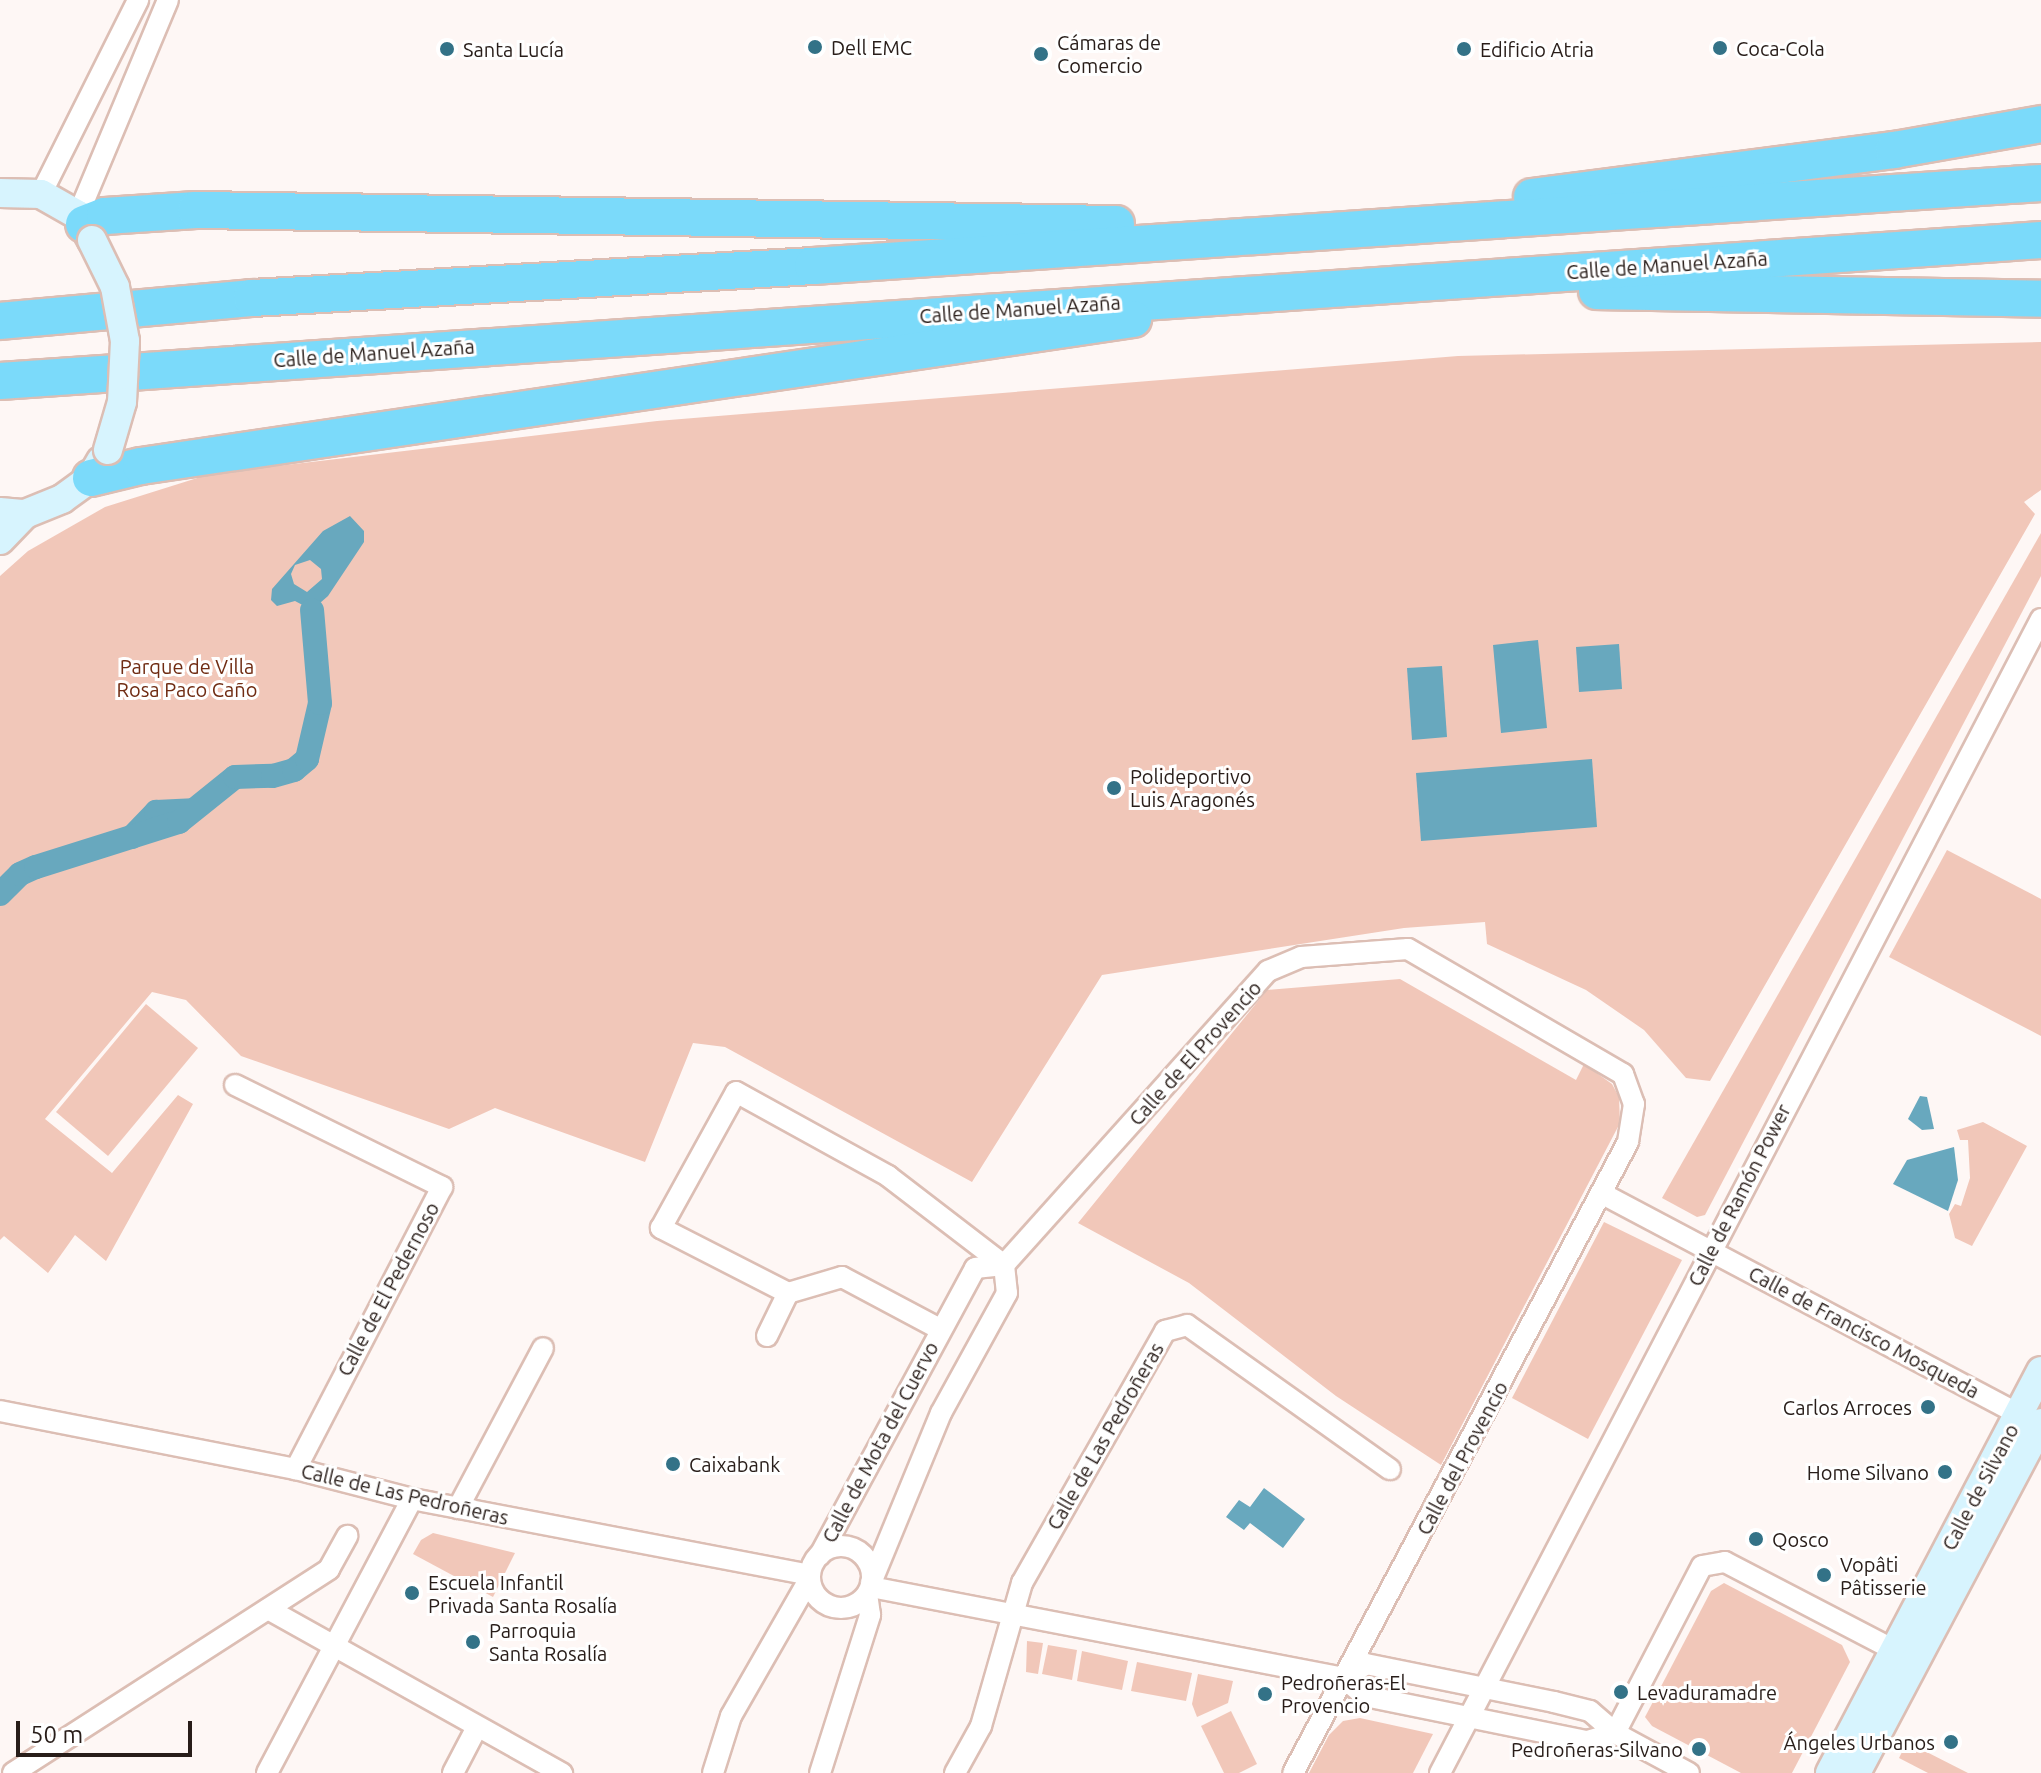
<!DOCTYPE html>
<html>
<head>
<meta charset="utf-8">
<style>
	body { margin:0 }
	#map { position:relative; width:2041px; height:1773px; overflow:hidden; background:#fef7f5; font-family:Ubuntu,sans-serif }
	div>[style] { position:absolute }
	.green>* { inset:0; background:#f1c7b9 }
	.water>* { inset:0; background:#68a8be }
	.canal>* { height:24px; margin:-12px; padding:0 12px; transform-origin:12px; border-radius:12px; background:#68a8be }
	.roads { filter:drop-shadow(2px 0 #dcbeb4) drop-shadow(-2px 0 #dcbeb4) drop-shadow(0 2px #dcbeb4) drop-shadow(0 -2px #dcbeb4) }
	.street>* { height:20px; margin:-10px; padding:0 10px; transform-origin:10px; border-radius:10px; background:#fff }
	.street>.ring { margin:-10px; padding:0; box-sizing:content-box; background:none; border:20px solid #fff; border-radius:50% }
	.secondary>* { height:28px; margin:-14px; padding:0 14px; transform-origin:14px; border-radius:14px; background:#d7f4fe }
	.highway>* { height:36px; margin:-18px; padding:0 18px; transform-origin:18px; border-radius:18px; background:#7bdafa }
	.bridges { filter:drop-shadow(2px 0 #dcbeb4) drop-shadow(-2px 0 #dcbeb4) drop-shadow(0 2px #dcbeb4) drop-shadow(0 -2px #dcbeb4) }
	.secondary-bridge>* { height:28px; margin:-14px; padding:0 14px; transform-origin:14px; border-radius:14px; background:#d7f4fe }
	.dots>* { width:22px; height:22px; translate:-50% -50%; box-sizing:border-box; border:4px solid #fff; border-radius:50% }
	span { translate:-50% -50%; white-space:nowrap; text-align:center; line-height:1.15; -webkit-text-stroke:6px #fff; paint-order:stroke }
	.poi-label { font-size:20px; color:#281d19 }
	.left { translate:0 -50%; text-align:left }
	.right { translate:-100% -50%; text-align:right }
	.street-label { font-size:20px; color:#281d19 }
	.park-label { font-size:20px; color:#702c13 }
	.scale { position:absolute; left:16px; top:1721px; width:176px; height:36px; box-sizing:border-box; border:4px solid #281d19; border-top:0; padding-left:10px; font-size:24px; line-height:28px; white-space:nowrap; color:#281d19; -webkit-text-stroke:6px #fff; paint-order:stroke }
</style>
</head>
<body>
<div id="map">
	<div class="green">
		<div style="clip-path:polygon(2041px 342px,2041px 490px,2024px 502px,2035px 514px,1710px 1081px,1686px 1078px,1644px 1030px,1586px 990px,1487px 944px,1485px 922px,1404px 928px,1102px 975px,972px 1182px,725px 1047px,693px 1043px,645px 1162px,495px 1108px,449px 1129px,241px 1056px,186px 1000px,152px 992px,45px 1119px,112px 1173px,178px 1095px,193px 1104px,106px 1261px,75px 1235px,48px 1273px,4px 1236px,0 1240px,0 576px,28px 551px,105px 507px,210px 474px,657px 421px,1458px 356px)"></div>
		<div style="clip-path:polygon(2041px 533px,2041px 576px,1705px 1215px,1697px 1217px,1662px 1198px)"></div>
		<div style="clip-path:polygon(1947px 850px,2041px 899px,2041px 1036px,1889px 957px)"></div>
		<div style="clip-path:polygon(1400px 979px,1576px 1080px,1584px 1064px,1612px 1084px,1619px 1097px,1620px 1123px,1441px 1465px,1336px 1396px,1189px 1283px,1078px 1223px,1267px 990px)"></div>
		<div style="clip-path:polygon(146px 1004px,198px 1048px,108px 1156px,56px 1112px)"></div>
		<div style="clip-path:polygon(1983px 1122px,2027px 1146px,1972px 1246px,1955px 1238px,1949px 1214px,1955px 1204px,1961px 1206px,1970px 1178px,1968px 1140px,1960px 1140px,1957px 1130px)"></div>
		<div style="clip-path:polygon(1604px 1222px,1682px 1260px,1588px 1439px,1512px 1398px)"></div>
		<div style="clip-path:polygon(433px 1533px,515px 1553px,493px 1597px,413px 1554px,421px 1540px)"></div>
		<div style="clip-path:polygon(1724px 1583px,1842px 1645px,1850px 1662px,1792px 1773px,1741px 1773px,1652px 1726px,1645px 1717px,1711px 1591px)"></div>
		<div style="clip-path:polygon(1027px 1641px,1043px 1643px,1038px 1674px,1026px 1672px)"></div>
		<div style="clip-path:polygon(1048px 1645px,1077px 1650px,1072px 1680px,1042px 1674px)"></div>
		<div style="clip-path:polygon(1082px 1651px,1128px 1661px,1122px 1690px,1077px 1681px)"></div>
		<div style="clip-path:polygon(1137px 1662px,1192px 1673px,1186px 1701px,1131px 1691px)"></div>
		<div style="clip-path:polygon(1198px 1674px,1233px 1681px,1228px 1703px,1197px 1717px,1192px 1704px)"></div>
		<div style="clip-path:polygon(1231px 1711px,1257px 1764px,1239px 1773px,1224px 1773px,1201px 1726px)"></div>
		<div style="clip-path:polygon(1360px 1718px,1433px 1734px,1413px 1773px,1309px 1773px,1329px 1735px,1343px 1721px)"></div>
		<div style="clip-path:polygon(1907px 1742px,1968px 1773px,1928px 1773px,1899px 1758px)"></div>
	</div>
	<div class="water">
		<div style="clip-path:polygon(evenodd,350px 516px,364px 531px,364px 542px,328px 596px,312px 610px,295px 601px,277px 606px,271px 600px,272px 589px,323px 531px,350px 516px,310px 560px,321px 569px,322px 579px,307px 592px,294px 584px,291px 574px,295px 565px,310px 560px)"></div>
		<div style="clip-path:polygon(1538px 640px,1547px 728px,1501px 733px,1493px 645px)"></div>
		<div style="clip-path:polygon(1619px 644px,1622px 689px,1579px 692px,1576px 647px)"></div>
		<div style="clip-path:polygon(1442px 666px,1447px 737px,1412px 740px,1407px 668px)"></div>
		<div style="clip-path:polygon(1592px 759px,1597px 827px,1421px 841px,1416px 773px)"></div>
		<div style="clip-path:polygon(1920px 1096px,1927px 1097px,1934px 1129px,1922px 1130px,1908px 1119px)"></div>
		<div style="clip-path:polygon(1954px 1147px,1958px 1180px,1948px 1211px,1893px 1184px,1907px 1160px)"></div>
		<div style="clip-path:polygon(1264px 1488px,1305px 1519px,1283px 1548px,1250px 1523px,1244px 1530px,1226px 1517px,1239px 1500px,1250px 1507px)"></div>
	</div>
	<div class="canal">
		<div style="left:132px;top:837px;width:35px;rotate:-46deg"></div>
		<div style="left:156px;top:812px;width:36px;rotate:-3deg"></div>
		<div style="left:0;top:894px;width:28px;rotate:-45deg"></div>
		<div style="left:20px;top:874px;width:17px;rotate:-24deg"></div>
		<div style="left:36px;top:867px;width:150px;rotate:-17.5deg"></div>
		<div style="left:179px;top:822px;width:72px;rotate:-38.8deg"></div>
		<div style="left:235px;top:777px;width:38px;rotate:-2deg"></div>
		<div style="left:273px;top:776px;width:22px;rotate:-16deg"></div>
		<div style="left:294px;top:770px;width:17px;rotate:-40deg"></div>
		<div style="left:307px;top:759px;width:57px;rotate:-76.9deg"></div>
		<div style="left:320px;top:703px;width:93px;rotate:-94.9deg"></div>
	</div>
	<div class="roads">
		<div class="street">
			<div style="left:41px;top:194px;width:217px;rotate:-63.4deg"></div>
			<div style="left:78px;top:215px;width:233px;rotate:-67.3deg"></div>
			<div style="left:235px;top:1085px;width:231px;rotate:26.2deg"></div>
			<div style="left:442px;top:1187px;width:318px;rotate:117.4deg"></div>
			<div style="left:1601px;top:1193px;width:485px;rotate:27.9deg"></div>
			<div style="left:1004px;top:1265px;width:395px;rotate:-48.1deg"></div>
			<div style="left:1268px;top:971px;width:36px;rotate:-23deg"></div>
			<div style="left:1301px;top:957px;width:107px;rotate:-4.3deg"></div>
			<div style="left:1408px;top:949px;width:249px;rotate:30.2deg"></div>
			<div style="left:1623px;top:1074px;width:32px;rotate:70deg"></div>
			<div style="left:1634px;top:1104px;width:38px;rotate:99deg"></div>
			<div style="left:1628px;top:1142px;width:714px;rotate:117.96deg"></div>
			<div style="left:788px;top:1293px;width:56px;rotate:-16.5deg"></div>
			<div style="left:842px;top:1277px;width:111px;rotate:28deg"></div>
			<div style="left:767px;top:1336px;width:48px;rotate:-64deg"></div>
			<div style="left:788px;top:1293px;width:143px;rotate:-152.9deg"></div>
			<div style="left:661px;top:1228px;width:155px;rotate:-61.1deg"></div>
			<div style="left:736px;top:1092px;width:174px;rotate:28.9deg"></div>
			<div style="left:888px;top:1176px;width:146px;rotate:37.5deg"></div>
			<div style="left:1004px;top:1265px;width:28px;rotate:84deg"></div>
			<div style="left:1007px;top:1293px;width:137px;rotate:118.8deg"></div>
			<div style="left:941px;top:1413px;width:184px;rotate:112.4deg"></div>
			<div style="left:0;top:1411px;width:302px;rotate:11.1deg"></div>
			<div style="left:296px;top:1469px;width:120px;rotate:14.5deg"></div>
			<div style="left:412px;top:1499px;width:405px;rotate:10.8deg"></div>
			<div style="left:458px;top:1508px;width:181px;rotate:-62deg"></div>
			<div class="ring" style="left:810px;top:1546px;width:42px;height:42px"></div>
			<div style="left:820px;top:1555px;width:326px;rotate:-61.6deg"></div>
			<div style="left:975px;top:1268px;width:29px;rotate:-6deg"></div>
			<div style="left:871px;top:1587px;width:482px;rotate:10.9deg"></div>
			<div style="left:1344px;top:1678px;width:26px;rotate:-32deg"></div>
			<div style="left:1366px;top:1664px;width:192px;rotate:11.4deg"></div>
			<div style="left:1554px;top:1702px;width:37px;rotate:14deg"></div>
			<div style="left:1590px;top:1711px;width:33px;rotate:41deg"></div>
			<div style="left:1615px;top:1733px;width:84px;rotate:28.4deg"></div>
			<div style="left:268px;top:1609px;width:337px;rotate:29.2deg"></div>
			<div style="left:1344px;top:1678px;width:28px;rotate:41deg"></div>
			<div style="left:1365px;top:1696px;width:227px;rotate:11.5deg"></div>
			<div style="left:1587px;top:1741px;width:29px;rotate:-16deg"></div>
			<div style="left:1615px;top:1733px;width:188px;rotate:-62.5deg"></div>
			<div style="left:1702px;top:1566px;width:23px;rotate:-10deg"></div>
			<div style="left:1725px;top:1562px;width:193px;rotate:27.5deg"></div>
			<div style="left:13px;top:1773px;width:376px;rotate:-32.8deg"></div>
			<div style="left:329px;top:1569px;width:38px;rotate:-61deg"></div>
			<div style="left:267px;top:1773px;width:310px;rotate:-62.1deg"></div>
			<div style="left:453px;top:1773px;width:52px;rotate:-62.4deg"></div>
			<div style="left:713px;top:1773px;width:60px;rotate:-72.5deg"></div>
			<div style="left:731px;top:1716px;width:159px;rotate:-60.2deg"></div>
			<div style="left:820px;top:1773px;width:166px;rotate:-72.4deg"></div>
			<div style="left:870px;top:1615px;width:21px;rotate:-98deg"></div>
			<div style="left:955px;top:1773px;width:54px;rotate:-61deg"></div>
			<div style="left:981px;top:1726px;width:149px;rotate:-74deg"></div>
			<div style="left:1022px;top:1583px;width:290px;rotate:-60.4deg"></div>
			<div style="left:1165px;top:1331px;width:23px;rotate:-15deg"></div>
			<div style="left:1187px;top:1325px;width:249px;rotate:35.4deg"></div>
			<div style="left:1440px;top:1773px;width:1301px;rotate:-62.49deg"></div>
		</div>
		<div class="secondary">
			<div style="left:0;top:193px;width:41px;rotate:1.4deg"></div>
			<div style="left:41px;top:194px;width:43px;rotate:29.6deg"></div>
			<div style="left:78px;top:215px;width:29px;rotate:61deg"></div>
			<div style="left:0;top:512px;width:25px;rotate:5deg"></div>
			<div style="left:25px;top:514px;width:40px;rotate:-22deg"></div>
			<div style="left:62px;top:499px;width:36px;rotate:-36deg"></div>
			<div style="left:91px;top:478px;width:20px;rotate:-60deg"></div>
			<div style="left:0;top:540px;width:36px;rotate:-46deg"></div>
			<div style="left:1830px;top:1773px;width:454px;rotate:-62.3deg"></div>
			<div style="left:1856px;top:1773px;width:396px;rotate:-62.1deg"></div>
		</div>
		<div class="highway">
			<div style="left:1532px;top:197px;width:365px;rotate:-7.4deg"></div>
			<div style="left:1894px;top:150px;width:149px;rotate:-10deg"></div>
			<div style="left:84px;top:224px;width:22px;rotate:-21deg"></div>
			<div style="left:105px;top:216px;width:91px;rotate:-3.8deg"></div>
			<div style="left:196px;top:210px;width:920px;rotate:0.87deg"></div>
			<div style="left:1597px;top:291px;width:444px;rotate:1deg"></div>
			<div style="left:0;top:321px;width:253px;rotate:-5.2deg"></div>
			<div style="left:252px;top:298px;width:562px;rotate:-3.26deg"></div>
			<div style="left:813px;top:266px;width:1231px;rotate:-3.87deg"></div>
			<div style="left:0;top:381px;width:2046px;rotate:-3.95deg"></div>
			<div style="left:91px;top:478px;width:51px;rotate:-13.5deg"></div>
			<div style="left:141px;top:466px;width:1003px;rotate:-8.43deg"></div>
		</div>
	</div>
	<div class="bridges">
		<div class="secondary-bridge">
			<div style="left:92px;top:240px;width:52px;rotate:63.9deg"></div>
			<div style="left:115px;top:287px;width:55px;rotate:79.5deg"></div>
			<div style="left:125px;top:341px;width:61px;rotate:92.8deg"></div>
			<div style="left:122px;top:402px;width:50px;rotate:106.3deg"></div>
		</div>
	</div>
	<div class="dots">
		<div style="left:815px;top:47px;background:#337287"></div>
		<div style="left:1720px;top:48px;background:#337287"></div>
		<div style="left:447px;top:49px;background:#337287"></div>
		<div style="left:1464px;top:49px;background:#337287"></div>
		<div style="left:1041px;top:54px;background:#337287"></div>
		<div style="left:1114px;top:788px;background:#337287"></div>
		<div style="left:1928px;top:1407px;background:#337287"></div>
		<div style="left:673px;top:1464px;background:#337287"></div>
		<div style="left:1945px;top:1472px;background:#337287"></div>
		<div style="left:1756px;top:1539px;background:#337287"></div>
		<div style="left:1824px;top:1575px;background:#337287"></div>
		<div style="left:412px;top:1593px;background:#337287"></div>
		<div style="left:473px;top:1642px;background:#337287"></div>
		<div style="left:1621px;top:1692px;background:#337287"></div>
		<div style="left:1265px;top:1694px;background:#337287"></div>
		<div style="left:1951px;top:1742px;background:#337287"></div>
		<div style="left:1699px;top:1749px;background:#337287"></div>
	</div>
	<div class="poi-label">
		<span class="left" style="left:1057px;top:54px">Cámaras de<br>Comercio</span>
		<span class="left" style="left:831px;top:47px">Dell EMC</span>
		<span class="left" style="left:1736px;top:48px">Coca-Cola</span>
		<span class="left" style="left:463px;top:49px">Santa Lucía</span>
		<span class="left" style="left:1480px;top:49px">Edificio Atria</span>
		<span class="left" style="left:1130px;top:788px">Polideportivo<br>Luis Aragonés</span>
		<span class="right" style="left:1912px;top:1407px">Carlos Arroces</span>
		<span class="left" style="left:689px;top:1464px">Caixabank</span>
		<span class="right" style="left:1929px;top:1472px">Home Silvano</span>
		<span class="left" style="left:1772px;top:1539px">Qosco</span>
		<span class="left" style="left:1840px;top:1576px">Vopâti<br>Pâtisserie</span>
		<span class="left" style="left:428px;top:1594px">Escuela Infantil<br>Privada Santa Rosalía</span>
		<span class="left" style="left:489px;top:1642px">Parroquia<br>Santa Rosalía</span>
		<span class="left" style="left:1281px;top:1694px">Pedroñeras-El<br>Provencio</span>
		<span class="left" style="left:1637px;top:1692px">Levaduramadre</span>
		<span class="right" style="left:1935px;top:1742px">Ángeles Urbanos</span>
		<span class="right" style="left:1683px;top:1749px">Pedroñeras-Silvano</span>
	</div>
	<div class="street-label">
		<span style="left:1667px;top:265px;rotate:-4deg">Calle de Manuel Azaña</span>
		<span style="left:1020px;top:309px;rotate:-4deg">Calle de Manuel Azaña</span>
		<span style="left:374px;top:353px;rotate:-4deg">Calle de Manuel Azaña</span>
		<span style="left:1195px;top:1053px;rotate:-48deg">Calle de El Provencio</span>
		<span style="left:1739px;top:1195px;rotate:-63deg">Calle de Ramón Power</span>
		<span style="left:388px;top:1289px;rotate:-62deg">Calle de El Pedernoso</span>
		<span style="left:1864px;top:1332px;rotate:28deg">Calle de Francisco Mosqueda</span>
		<span style="left:1105px;top:1436px;rotate:-60deg">Calle de Las Pedroñeras</span>
		<span style="left:880px;top:1442px;rotate:-62deg">Calle de Mota del Cuervo</span>
		<span style="left:1462px;top:1458px;rotate:-62deg">Calle del Provencio</span>
		<span style="left:1980px;top:1487px;rotate:-62deg">Calle de Silvano</span>
		<span style="left:405px;top:1494px;rotate:13deg">Calle de Las Pedroñeras</span>
	</div>
	<div class="park-label">
		<span style="left:187px;top:678px">Parque de Villa<br>Rosa Paco Caño</span>
	</div>
	<div class="scale">50 m</div>
</div>
</body>
</html>
